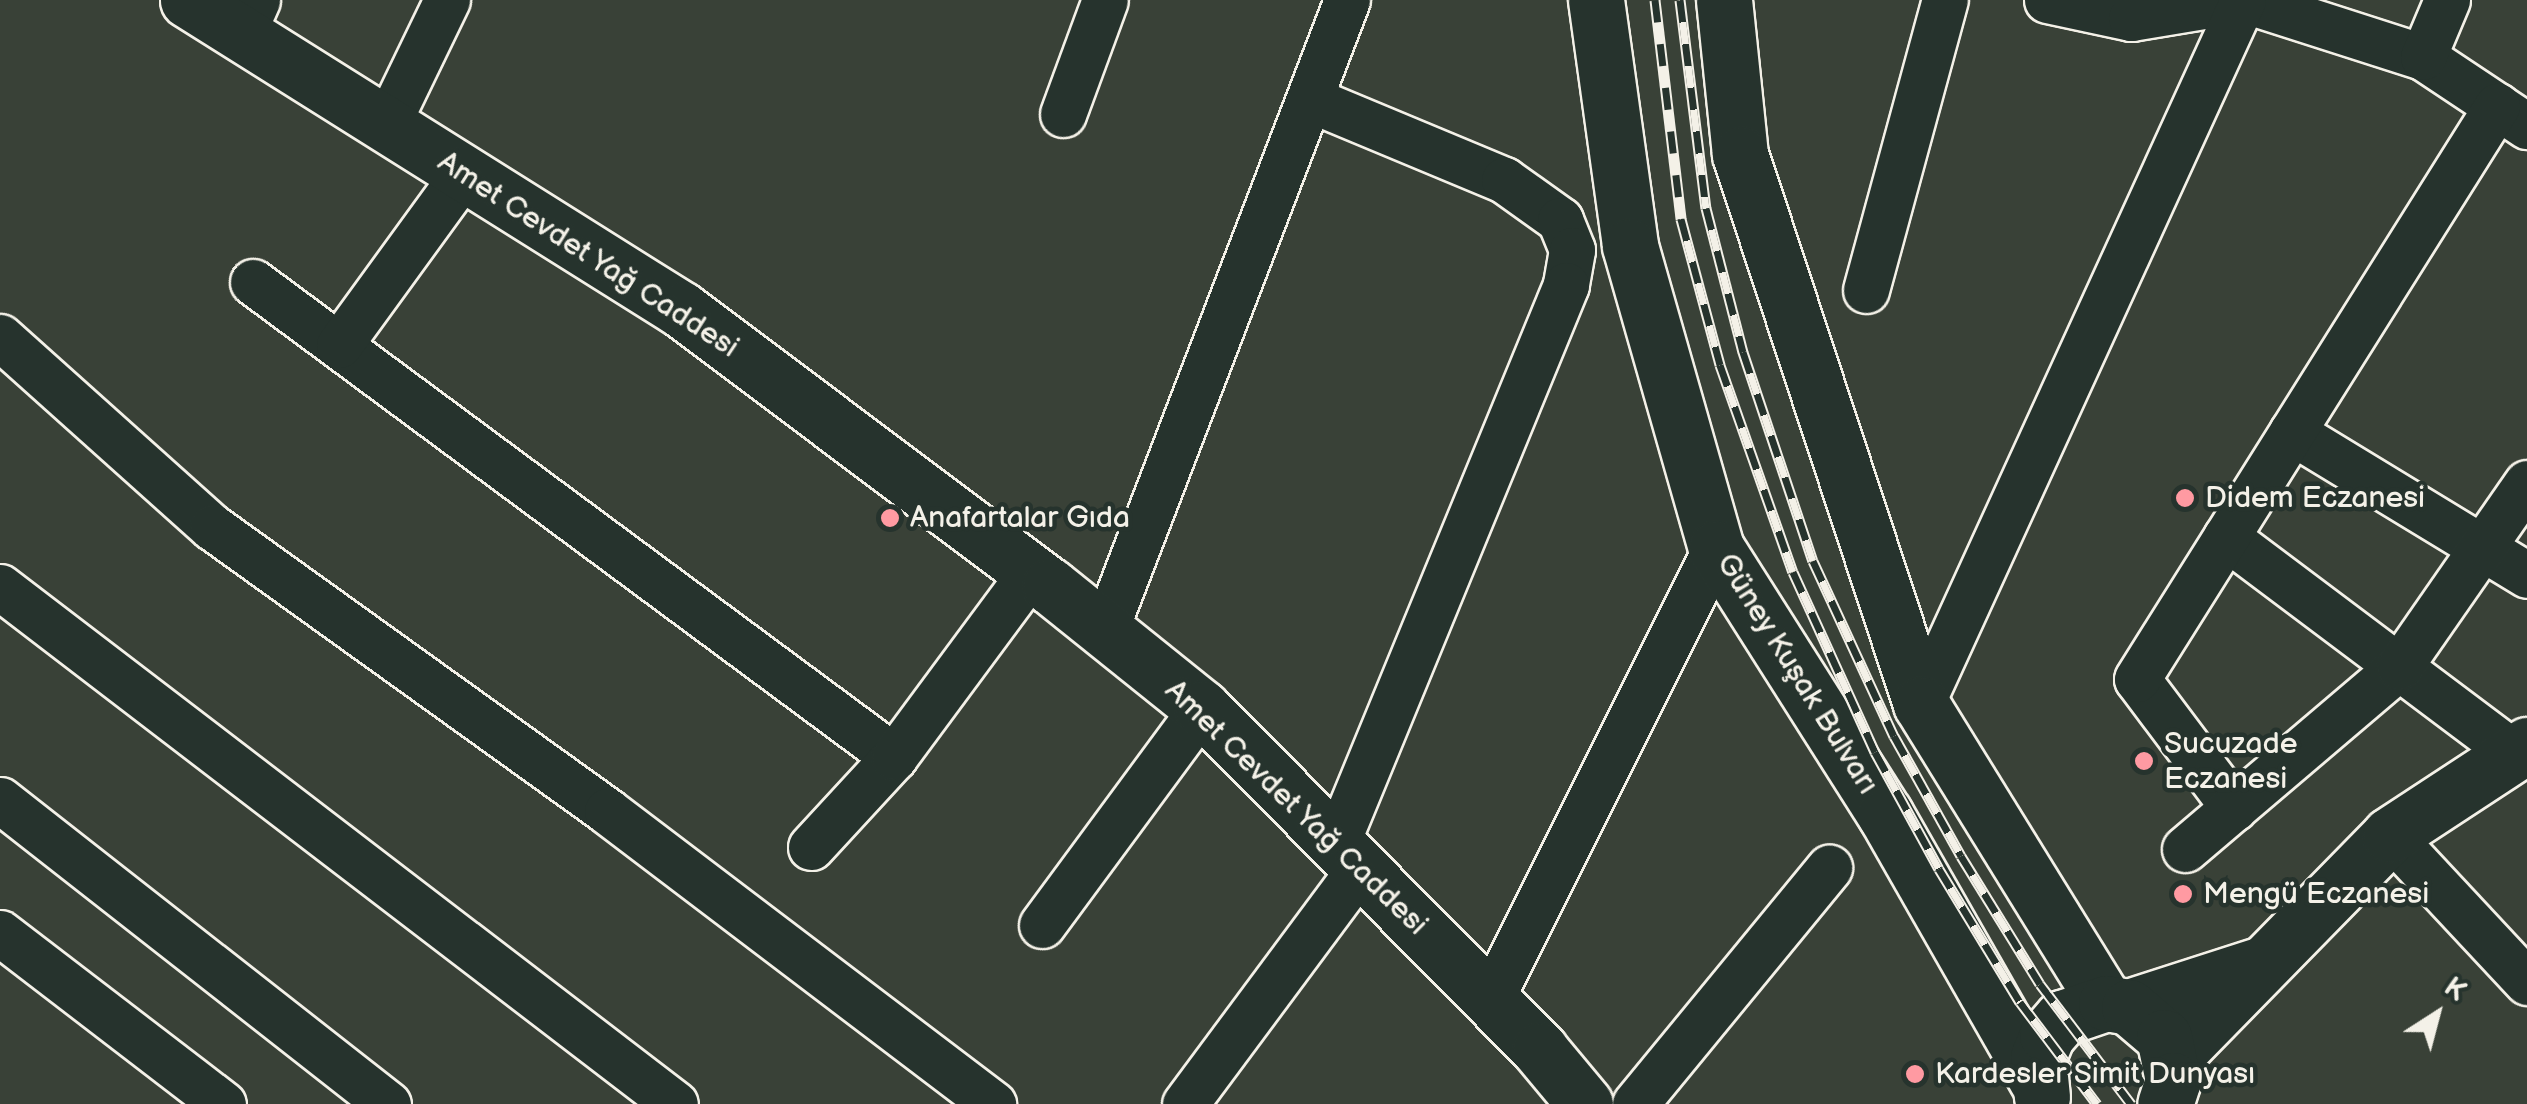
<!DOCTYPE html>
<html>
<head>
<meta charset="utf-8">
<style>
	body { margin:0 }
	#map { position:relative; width:2527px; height:1104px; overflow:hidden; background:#394137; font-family:"Balsamiq Sans",sans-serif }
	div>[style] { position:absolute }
	.roads { filter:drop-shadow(2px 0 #f4f1e8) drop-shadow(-2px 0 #f4f1e8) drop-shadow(0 2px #f4f1e8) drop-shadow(0 -2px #f4f1e8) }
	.street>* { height:45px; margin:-22.5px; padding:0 22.5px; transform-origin:22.5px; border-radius:22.5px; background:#26332d }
	.secondary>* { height:55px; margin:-27.5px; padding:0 27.5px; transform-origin:27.5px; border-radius:27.5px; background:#26332d }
	.primary>* { height:55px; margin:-27.5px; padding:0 27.5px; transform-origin:27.5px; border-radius:27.5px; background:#26332d }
	.rail>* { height:11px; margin-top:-5.5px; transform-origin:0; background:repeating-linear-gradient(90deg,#26332d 0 22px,#f4f1e8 0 44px); box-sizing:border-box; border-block:2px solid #f4f1e8 }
	.dots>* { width:28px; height:28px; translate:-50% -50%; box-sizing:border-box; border:5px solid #26332d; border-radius:50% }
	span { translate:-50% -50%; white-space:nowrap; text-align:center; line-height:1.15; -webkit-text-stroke:9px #26332d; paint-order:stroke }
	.street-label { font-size:30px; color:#f4f1e8 }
	.poi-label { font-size:30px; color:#f4f1e8 }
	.left { translate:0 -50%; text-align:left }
	.north { position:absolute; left:2387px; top:964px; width:100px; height:100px; -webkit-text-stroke:8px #26332d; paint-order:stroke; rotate:36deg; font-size:28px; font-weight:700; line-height:40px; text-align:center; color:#f4f1e8 }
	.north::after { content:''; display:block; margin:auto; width:35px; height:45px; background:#f4f1e8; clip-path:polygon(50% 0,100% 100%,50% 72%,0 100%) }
</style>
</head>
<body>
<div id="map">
	<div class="roads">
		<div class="street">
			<div style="left:2047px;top:0;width:86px;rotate:12.1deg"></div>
			<div style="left:2131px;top:18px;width:110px;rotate:-9.4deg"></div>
			<div style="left:2245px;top:0;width:187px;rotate:17.8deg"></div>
			<div style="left:2423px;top:57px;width:125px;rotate:33.6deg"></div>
			<div style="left:242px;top:34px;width:37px;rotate:-66deg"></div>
			<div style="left:2423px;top:57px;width:62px;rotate:-67.2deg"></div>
			<div style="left:1312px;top:100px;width:208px;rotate:22.6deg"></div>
			<div style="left:1504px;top:180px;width:69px;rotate:35.5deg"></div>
			<div style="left:1560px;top:220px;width:32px;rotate:68deg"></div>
			<div style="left:1572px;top:250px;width:36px;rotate:100deg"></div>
			<div style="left:1566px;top:285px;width:604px;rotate:112.36deg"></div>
			<div style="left:1063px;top:114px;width:121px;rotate:-69.8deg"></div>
			<div style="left:387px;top:124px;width:138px;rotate:-64.2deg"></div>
			<div style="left:253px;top:282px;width:798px;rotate:36.54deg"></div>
			<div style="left:1866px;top:290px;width:301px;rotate:-74.8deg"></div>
			<div style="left:0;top:337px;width:285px;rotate:41.9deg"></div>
			<div style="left:212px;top:527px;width:486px;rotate:35.7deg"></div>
			<div style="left:607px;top:811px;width:485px;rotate:37.2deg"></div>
			<div style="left:339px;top:345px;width:213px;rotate:-54deg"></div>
			<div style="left:2292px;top:432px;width:275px;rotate:31.3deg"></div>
			<div style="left:2226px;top:537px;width:360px;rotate:36.9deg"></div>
			<div style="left:0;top:587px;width:850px;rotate:37.45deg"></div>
			<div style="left:1105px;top:630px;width:675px;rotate:-68.99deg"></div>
			<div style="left:1921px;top:704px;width:774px;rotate:-65.42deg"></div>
			<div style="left:0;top:800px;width:493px;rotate:38.1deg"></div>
			<div style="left:2234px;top:808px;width:161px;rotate:-126.9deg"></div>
			<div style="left:2137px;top:679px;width:677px;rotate:-57.86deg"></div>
			<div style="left:2390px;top:835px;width:201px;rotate:47deg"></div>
			<div style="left:811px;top:847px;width:122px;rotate:-47.3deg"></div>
			<div style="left:894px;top:757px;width:230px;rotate:-53.5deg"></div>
			<div style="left:2185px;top:849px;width:281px;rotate:-40.4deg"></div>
			<div style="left:2399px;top:667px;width:224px;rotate:-55.2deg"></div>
			<div style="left:1042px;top:925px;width:270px;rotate:-53.6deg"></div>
			<div style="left:0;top:933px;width:281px;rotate:37.5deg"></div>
			<div style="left:1490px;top:1000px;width:505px;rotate:-63.43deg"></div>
			<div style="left:1185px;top:1104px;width:294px;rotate:-53.4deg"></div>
			<div style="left:1635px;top:1104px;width:306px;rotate:-50.6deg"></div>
		</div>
		<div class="secondary">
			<div style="left:188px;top:0;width:583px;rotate:32.11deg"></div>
			<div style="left:682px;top:310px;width:460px;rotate:36.9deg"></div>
			<div style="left:1050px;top:586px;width:195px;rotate:38.8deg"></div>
			<div style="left:1202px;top:708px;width:481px;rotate:45.3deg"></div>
			<div style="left:1540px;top:1050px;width:70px;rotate:50.2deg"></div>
			<div style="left:2129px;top:1007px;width:133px;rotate:-17.9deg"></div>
			<div style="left:2172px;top:1058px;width:312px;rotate:-45.6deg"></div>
			<div style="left:2390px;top:835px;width:164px;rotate:-33.3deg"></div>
		</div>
		<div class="primary">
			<div style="left:1596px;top:0;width:248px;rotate:82.1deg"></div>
			<div style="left:1630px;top:246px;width:314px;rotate:74.1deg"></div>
			<div style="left:1716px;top:548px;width:315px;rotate:57.6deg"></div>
			<div style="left:1885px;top:814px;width:306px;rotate:60.3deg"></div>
			<div style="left:1724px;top:0;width:155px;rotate:84.1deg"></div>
			<div style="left:1740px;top:154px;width:579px;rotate:71.78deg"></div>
			<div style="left:1921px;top:704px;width:352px;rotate:58.3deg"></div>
			<div style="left:2042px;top:1097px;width:40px;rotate:-95.7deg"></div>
			<div style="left:2038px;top:1057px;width:24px;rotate:-68deg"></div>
			<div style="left:2047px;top:1035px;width:23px;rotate:-49deg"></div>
			<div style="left:2062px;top:1018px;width:46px;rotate:-18.8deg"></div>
			<div style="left:2106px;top:1003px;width:23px;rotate:10deg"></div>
			<div style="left:2129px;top:1007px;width:46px;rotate:40.6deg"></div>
			<div style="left:2164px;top:1037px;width:44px;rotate:78.2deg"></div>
			<div style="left:2173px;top:1080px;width:25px;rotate:108deg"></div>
		</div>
	</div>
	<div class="rail">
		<div style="left:1655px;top:0;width:221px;rotate:83.2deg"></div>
		<div style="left:1681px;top:219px;width:151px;rotate:75deg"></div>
		<div style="left:1720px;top:365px;width:219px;rotate:70.6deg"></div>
		<div style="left:1793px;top:572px;width:198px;rotate:65.5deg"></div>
		<div style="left:1875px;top:752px;width:133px;rotate:61.3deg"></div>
		<div style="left:1939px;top:869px;width:156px;rotate:58.7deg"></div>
		<div style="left:2020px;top:1002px;width:128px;rotate:53deg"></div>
		<div style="left:1680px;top:0;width:210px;rotate:82.9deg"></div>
		<div style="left:1706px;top:208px;width:149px;rotate:75.6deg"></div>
		<div style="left:1743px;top:352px;width:220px;rotate:71.5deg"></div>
		<div style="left:1813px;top:561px;width:193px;rotate:65.2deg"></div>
		<div style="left:1894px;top:736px;width:137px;rotate:60.8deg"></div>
		<div style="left:1961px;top:856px;width:150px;rotate:58.3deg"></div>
		<div style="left:2040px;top:984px;width:151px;rotate:52.8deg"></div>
	</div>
	<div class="dots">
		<div style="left:2185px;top:498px;background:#ff9aa2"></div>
		<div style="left:890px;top:518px;background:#ff9aa2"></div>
		<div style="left:2144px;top:761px;background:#ff9aa2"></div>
		<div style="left:2183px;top:894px;background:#ff9aa2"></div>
		<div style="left:1915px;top:1074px;background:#ff9aa2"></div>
	</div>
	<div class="street-label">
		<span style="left:588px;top:255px;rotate:33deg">Amet Cevdet Yağ Caddesi</span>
		<span style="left:1797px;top:674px;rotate:58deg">Güney Kuşak Bulvarı</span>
		<span style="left:1296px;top:808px;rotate:44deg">Amet Cevdet Yağ Caddesi</span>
	</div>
	<div class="poi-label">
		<span class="left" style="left:2205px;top:498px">Didem Eczanesi</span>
		<span class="left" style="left:910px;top:518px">Anafartalar Gıda</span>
		<span class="left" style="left:2164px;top:761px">Sucuzade<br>Eczanesi</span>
		<span class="left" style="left:2203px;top:894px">Mengü Eczanesi</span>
		<span class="left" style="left:1935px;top:1074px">Kardesler Simit Dunyası</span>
	</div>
	<div class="north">K</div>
</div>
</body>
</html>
